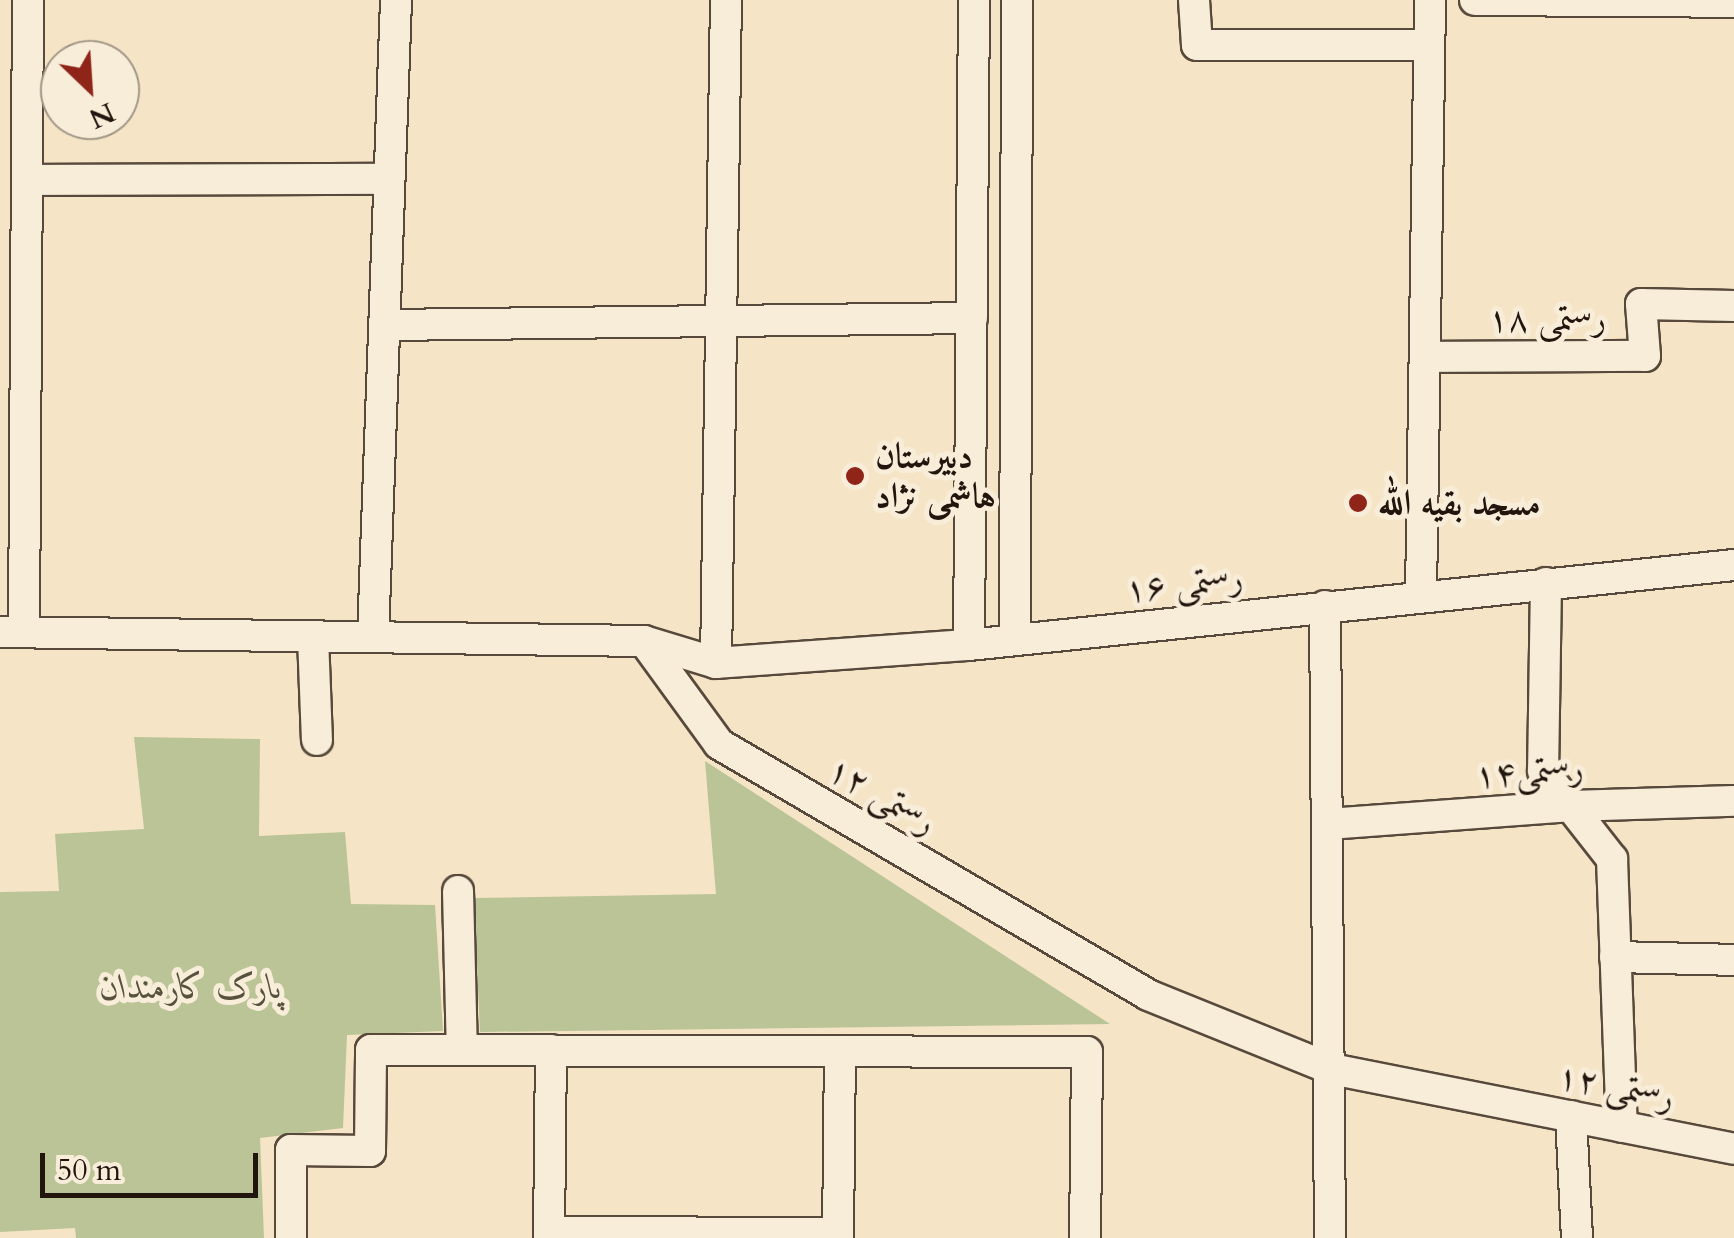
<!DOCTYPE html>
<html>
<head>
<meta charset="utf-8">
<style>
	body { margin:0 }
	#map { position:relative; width:1734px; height:1238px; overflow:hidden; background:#f5e4c5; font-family:Cardo,Amiri,serif }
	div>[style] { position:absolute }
	.green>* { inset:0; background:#bac496 }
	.roads { filter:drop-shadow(2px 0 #57493b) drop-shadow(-2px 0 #57493b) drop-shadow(0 2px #57493b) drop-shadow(0 -2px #57493b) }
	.street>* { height:30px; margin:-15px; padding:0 15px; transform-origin:15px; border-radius:15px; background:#f8edd9 }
	.dots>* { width:28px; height:28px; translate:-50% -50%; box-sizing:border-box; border:5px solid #f8edd9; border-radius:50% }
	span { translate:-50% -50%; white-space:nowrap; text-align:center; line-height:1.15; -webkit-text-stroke:10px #f8edd9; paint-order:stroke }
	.street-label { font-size:35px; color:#22150d }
	.poi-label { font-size:35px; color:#22150d; font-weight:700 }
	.left { translate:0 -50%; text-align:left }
	.park-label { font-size:35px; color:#57523d; font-style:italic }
	.north { position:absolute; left:40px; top:40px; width:100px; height:100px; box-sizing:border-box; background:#f8edd9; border:2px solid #a29787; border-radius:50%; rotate:155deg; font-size:28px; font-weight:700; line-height:40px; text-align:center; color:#22150d }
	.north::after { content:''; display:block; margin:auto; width:35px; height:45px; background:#8f2418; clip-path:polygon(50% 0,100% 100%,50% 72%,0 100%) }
	.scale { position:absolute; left:40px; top:1153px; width:218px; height:45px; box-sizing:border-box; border:5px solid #22150d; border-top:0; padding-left:12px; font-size:30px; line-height:35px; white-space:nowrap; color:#22150d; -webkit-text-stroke:8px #f8edd9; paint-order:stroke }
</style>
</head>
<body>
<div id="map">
	<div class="green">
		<div style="clip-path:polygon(134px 737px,260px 739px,259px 836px,345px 832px,351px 904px,435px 905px,443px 1031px,347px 1035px,343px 1128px,260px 1138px,264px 1238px,76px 1238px,75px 1228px,0 1232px,0 892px,59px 891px,55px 834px,144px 829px)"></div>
		<div style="clip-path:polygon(705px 761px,1110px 1024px,480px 1032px,474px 898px,716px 894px)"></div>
	</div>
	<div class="roads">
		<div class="street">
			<div style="left:1194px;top:0;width:45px;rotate:86.2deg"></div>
			<div style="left:1197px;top:45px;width:232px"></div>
			<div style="left:1475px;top:0;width:259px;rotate:0.4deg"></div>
			<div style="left:27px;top:180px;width:362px;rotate:-0.2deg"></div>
			<div style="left:385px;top:325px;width:587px;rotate:-0.68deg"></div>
			<div style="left:1425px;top:357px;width:220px;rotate:-0.3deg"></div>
			<div style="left:1645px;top:356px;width:52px;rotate:-94.4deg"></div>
			<div style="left:1641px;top:304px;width:93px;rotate:1.2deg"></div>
			<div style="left:1546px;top:583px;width:188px;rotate:90.9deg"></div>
			<div style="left:1543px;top:771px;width:112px;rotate:51.9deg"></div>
			<div style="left:1612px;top:859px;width:268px;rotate:87.9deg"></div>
			<div style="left:1421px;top:595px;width:595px;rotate:-89.13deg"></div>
			<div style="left:1325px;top:606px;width:632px;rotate:89.55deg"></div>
			<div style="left:0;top:632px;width:644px;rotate:0.8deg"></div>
			<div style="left:644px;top:641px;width:127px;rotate:53.9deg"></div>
			<div style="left:719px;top:744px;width:497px;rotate:30.3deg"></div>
			<div style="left:1148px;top:995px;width:197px;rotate:22deg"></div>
			<div style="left:1331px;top:1069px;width:411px;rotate:11.2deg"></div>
			<div style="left:24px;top:632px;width:632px;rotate:-89.64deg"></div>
			<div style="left:313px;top:637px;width:103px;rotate:87.8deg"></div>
			<div style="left:373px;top:637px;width:637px;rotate:-87.93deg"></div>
			<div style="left:1015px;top:640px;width:640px;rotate:-89.82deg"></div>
			<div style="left:644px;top:641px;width:75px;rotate:17deg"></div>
			<div style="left:716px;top:663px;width:254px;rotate:-4.1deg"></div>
			<div style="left:969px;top:645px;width:769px;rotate:-5.97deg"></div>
			<div style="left:969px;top:645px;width:645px;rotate:-89.56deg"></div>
			<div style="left:716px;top:663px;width:663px;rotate:-89.14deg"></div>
			<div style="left:1328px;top:824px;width:244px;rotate:-4.2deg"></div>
			<div style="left:1571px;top:806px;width:163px;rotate:-1.8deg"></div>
			<div style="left:458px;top:891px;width:159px;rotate:88.6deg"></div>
			<div style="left:1615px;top:957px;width:119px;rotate:1.4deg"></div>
			<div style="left:1571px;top:1116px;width:122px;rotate:87.2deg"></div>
			<div style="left:550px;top:1232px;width:288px;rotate:0.2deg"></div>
			<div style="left:291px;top:1238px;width:88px;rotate:-90deg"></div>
			<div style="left:291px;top:1150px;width:79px;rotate:0.7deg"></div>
			<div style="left:370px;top:1151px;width:101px;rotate:-89.4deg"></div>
			<div style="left:371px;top:1050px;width:716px;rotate:0.16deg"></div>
			<div style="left:1087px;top:1052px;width:186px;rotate:90.6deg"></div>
			<div style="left:549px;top:1238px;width:188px;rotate:-89.4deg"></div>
			<div style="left:838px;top:1238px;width:187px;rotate:-89.4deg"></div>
		</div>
	</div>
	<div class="dots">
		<div style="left:855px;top:476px;background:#8f2418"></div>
		<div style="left:1358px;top:503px;background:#8f2418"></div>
	</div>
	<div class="street-label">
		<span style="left:1547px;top:319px">رستمی ۱۸</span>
		<span style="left:1184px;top:584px;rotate:-6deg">رستمی ۱۶</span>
		<span style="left:1529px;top:772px;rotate:-4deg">رستمی۱۴</span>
		<span style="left:882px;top:796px;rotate:30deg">رستمی ۱۲</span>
		<span style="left:1616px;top:1087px;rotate:11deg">رستمی ۱۲</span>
	</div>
	<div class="poi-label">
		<span class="left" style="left:875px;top:476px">دبیرستان<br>هاشمی نژاد</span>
		<span class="left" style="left:1378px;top:503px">مسجد بقیه الله</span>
	</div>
	<div class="park-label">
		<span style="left:191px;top:987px">پارک کارمندان</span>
	</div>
	<div class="north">N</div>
	<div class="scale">50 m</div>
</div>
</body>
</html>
